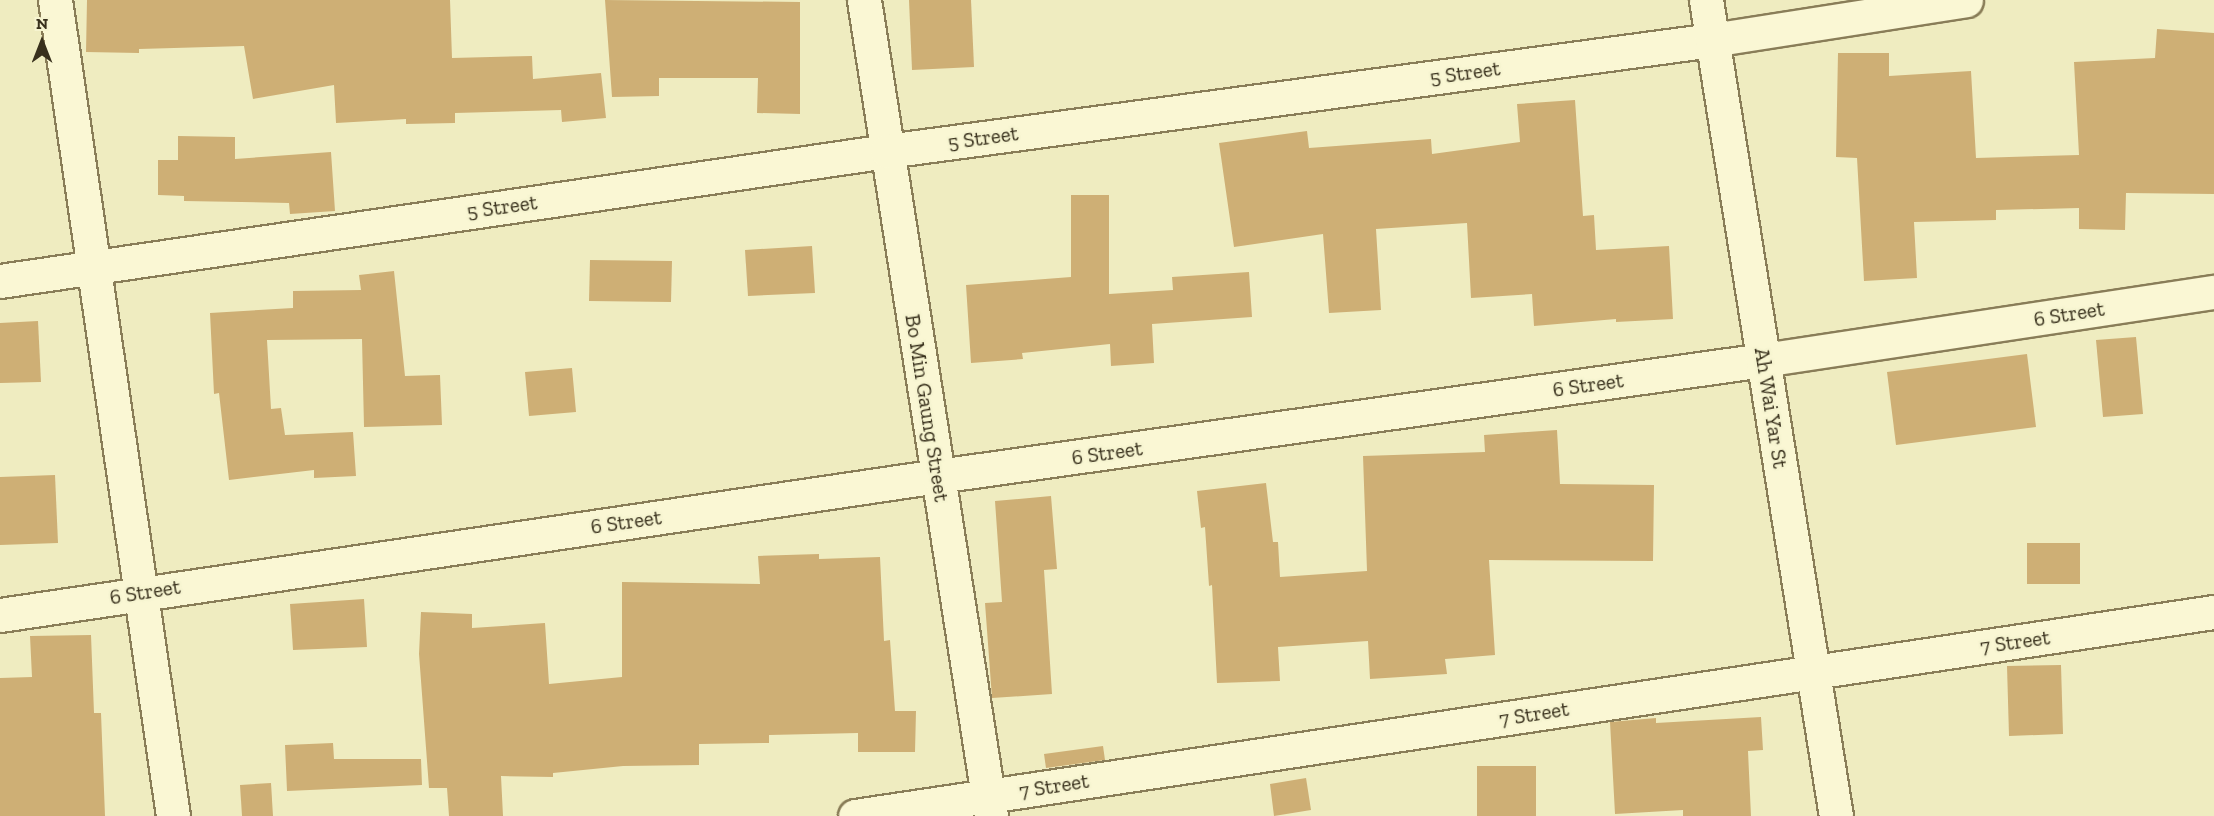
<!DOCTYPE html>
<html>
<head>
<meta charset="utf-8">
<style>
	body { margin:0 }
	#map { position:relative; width:2214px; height:816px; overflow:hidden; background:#efecc0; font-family:"Zilla Slab",serif }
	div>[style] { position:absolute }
	.building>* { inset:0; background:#ceaf75 }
	.roads { filter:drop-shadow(2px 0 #897d58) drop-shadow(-2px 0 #897d58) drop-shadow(0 2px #897d58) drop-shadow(0 -2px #897d58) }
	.minor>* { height:33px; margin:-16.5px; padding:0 16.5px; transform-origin:16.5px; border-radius:16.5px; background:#faf7d4 }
	.tertiary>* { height:33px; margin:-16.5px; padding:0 16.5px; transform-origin:16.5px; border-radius:16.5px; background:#faf7d4 }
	span { translate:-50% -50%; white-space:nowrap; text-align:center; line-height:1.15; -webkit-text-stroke:4.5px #f6f4d0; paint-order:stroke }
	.street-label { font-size:21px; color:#38301c }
	.north { position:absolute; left:12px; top:12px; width:60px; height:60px; -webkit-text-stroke:4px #f6f4d0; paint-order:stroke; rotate:0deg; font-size:16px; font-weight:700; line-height:24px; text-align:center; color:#38301c }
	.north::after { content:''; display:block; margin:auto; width:21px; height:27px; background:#38301c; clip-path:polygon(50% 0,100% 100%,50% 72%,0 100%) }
</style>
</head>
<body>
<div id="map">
	<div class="building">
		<div style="clip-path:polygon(87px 0,450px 0,452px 58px,532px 56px,533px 79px,601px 73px,606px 118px,562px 122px,561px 110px,455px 113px,455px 123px,406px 124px,406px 119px,336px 123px,334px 85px,253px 99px,244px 46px,139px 49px,139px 53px,86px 52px)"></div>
		<div style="clip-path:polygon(605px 0,800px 2px,800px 114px,757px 113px,758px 78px,659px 78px,659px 96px,612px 97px)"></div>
		<div style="clip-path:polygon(909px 0,971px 0,974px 67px,912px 70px)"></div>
		<div style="clip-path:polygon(2157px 29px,2214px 33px,2214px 194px,2126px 193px,2125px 230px,2079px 229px,2079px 208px,1996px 210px,1996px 220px,1914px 222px,1917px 278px,1864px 281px,1857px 158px,1836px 157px,1838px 53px,1889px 53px,1889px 76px,1971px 71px,1976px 158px,2079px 155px,2074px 62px,2155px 58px)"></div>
		<div style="clip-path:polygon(1575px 100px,1583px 216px,1594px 215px,1596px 250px,1669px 246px,1673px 319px,1616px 322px,1616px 319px,1534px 326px,1532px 294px,1471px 298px,1467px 223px,1376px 229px,1381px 310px,1329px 313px,1323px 234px,1234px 247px,1219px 143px,1307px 131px,1309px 148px,1431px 139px,1432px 154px,1520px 142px,1517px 104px)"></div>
		<div style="clip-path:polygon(178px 136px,235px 137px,235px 159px,331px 152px,335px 211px,290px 214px,289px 203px,184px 201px,184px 196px,158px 195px,158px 160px,178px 160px)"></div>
		<div style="clip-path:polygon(1071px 195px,1109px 195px,1109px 294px,1173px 290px,1172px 277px,1249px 272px,1252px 317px,1152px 324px,1154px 363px,1111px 366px,1110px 344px,1022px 353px,1023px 359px,971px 363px,966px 285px,1071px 277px)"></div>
		<div style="clip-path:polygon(812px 246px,815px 293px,748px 296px,745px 250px)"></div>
		<div style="clip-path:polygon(590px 260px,672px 261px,671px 302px,589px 301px)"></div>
		<div style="clip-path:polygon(394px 271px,405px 376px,440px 375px,442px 425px,364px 427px,362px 339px,267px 340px,271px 409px,281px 408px,285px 435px,353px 432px,356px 476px,314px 478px,314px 470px,229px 480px,219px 393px,214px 394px,210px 313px,293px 308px,293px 291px,361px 290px,359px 275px)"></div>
		<div style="clip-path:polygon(38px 321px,41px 382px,0 383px,0 323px)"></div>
		<div style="clip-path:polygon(2136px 337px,2143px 414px,2103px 417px,2096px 340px)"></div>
		<div style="clip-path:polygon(2027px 354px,2036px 427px,1896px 445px,1887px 372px)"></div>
		<div style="clip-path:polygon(572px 368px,576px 412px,529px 416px,525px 372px)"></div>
		<div style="clip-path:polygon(1557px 430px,1560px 484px,1654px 485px,1653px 561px,1489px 560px,1495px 655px,1445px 659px,1447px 674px,1370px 679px,1368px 641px,1278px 647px,1280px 681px,1217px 683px,1212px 585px,1209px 586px,1205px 527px,1201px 528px,1197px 491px,1266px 483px,1273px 542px,1278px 542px,1280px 577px,1367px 571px,1363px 456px,1485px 452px,1484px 435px)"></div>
		<div style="clip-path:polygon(55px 475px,58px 543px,0 545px,0 477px)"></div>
		<div style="clip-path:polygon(1051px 496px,1057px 569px,1044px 570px,1052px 694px,992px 698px,985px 603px,1002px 602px,995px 501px)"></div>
		<div style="clip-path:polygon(2027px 543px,2080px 543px,2080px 584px,2027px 584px)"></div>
		<div style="clip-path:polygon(819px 554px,819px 559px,880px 557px,884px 641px,890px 640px,895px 711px,916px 711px,915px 752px,858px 752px,858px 733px,769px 735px,769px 743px,699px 744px,699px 765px,623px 766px,553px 773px,553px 777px,501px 776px,503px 816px,449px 816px,447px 788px,429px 788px,419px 654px,421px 612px,472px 614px,472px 628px,545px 623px,549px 684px,622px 677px,622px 582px,760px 584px,758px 556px)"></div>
		<div style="clip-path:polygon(364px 599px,367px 647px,293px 650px,290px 604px)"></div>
		<div style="clip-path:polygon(91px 635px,94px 713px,101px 713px,105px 816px,0 816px,0 678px,32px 677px,30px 636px)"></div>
		<div style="clip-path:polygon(2061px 665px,2063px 734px,2009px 736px,2007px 666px)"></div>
		<div style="clip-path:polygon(1761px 717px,1763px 750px,1748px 751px,1751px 816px,1683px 816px,1683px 810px,1615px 814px,1610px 722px,1656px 718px,1656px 723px)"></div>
		<div style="clip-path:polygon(333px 743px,334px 759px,421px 759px,422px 785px,287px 791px,285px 745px)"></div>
		<div style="clip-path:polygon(1103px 746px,1105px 760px,1046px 768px,1044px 754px)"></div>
		<div style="clip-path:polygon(1477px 766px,1536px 766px,1536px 816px,1477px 816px)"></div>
		<div style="clip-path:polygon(1306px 778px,1311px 810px,1274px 816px,1270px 784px)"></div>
		<div style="clip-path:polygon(271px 783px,273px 816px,242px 816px,240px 785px)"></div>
	</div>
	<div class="roads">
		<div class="minor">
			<div style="left:55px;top:0;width:824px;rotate:81.77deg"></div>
			<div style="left:864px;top:0;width:826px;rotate:81.15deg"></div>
			<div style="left:0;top:281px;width:896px;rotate:-8.34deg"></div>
			<div style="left:887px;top:151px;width:832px;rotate:-7.66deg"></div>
			<div style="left:1712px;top:40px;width:257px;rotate:-8.9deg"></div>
			<div style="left:0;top:615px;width:948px;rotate:-8.43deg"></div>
			<div style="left:938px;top:476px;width:833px;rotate:-8deg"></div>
			<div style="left:1763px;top:360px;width:456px;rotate:-8.6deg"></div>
			<div style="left:855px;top:816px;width:1374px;rotate:-8.54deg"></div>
		</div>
		<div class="tertiary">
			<div style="left:1706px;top:0;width:826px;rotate:80.95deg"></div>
		</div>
	</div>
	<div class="street-label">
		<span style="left:1465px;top:73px;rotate:-8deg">5 Street</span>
		<span style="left:983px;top:138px;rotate:-8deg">5 Street</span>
		<span style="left:502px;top:207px;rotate:-8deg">5 Street</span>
		<span style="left:2069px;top:314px;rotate:-9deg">6 Street</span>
		<span style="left:1588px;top:385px;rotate:-8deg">6 Street</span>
		<span style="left:927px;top:408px;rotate:81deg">Bo Min Gaung Street</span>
		<span style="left:1771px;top:408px;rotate:81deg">Ah Wai Yar St</span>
		<span style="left:1107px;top:453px;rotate:-8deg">6 Street</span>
		<span style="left:626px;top:522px;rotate:-8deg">6 Street</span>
		<span style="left:145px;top:592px;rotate:-9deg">6 Street</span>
		<span style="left:2015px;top:642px;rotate:-8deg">7 Street</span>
		<span style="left:1534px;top:714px;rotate:-9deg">7 Street</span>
		<span style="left:1054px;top:786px;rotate:-9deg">7 Street</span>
	</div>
	<div class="north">N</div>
</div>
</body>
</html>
